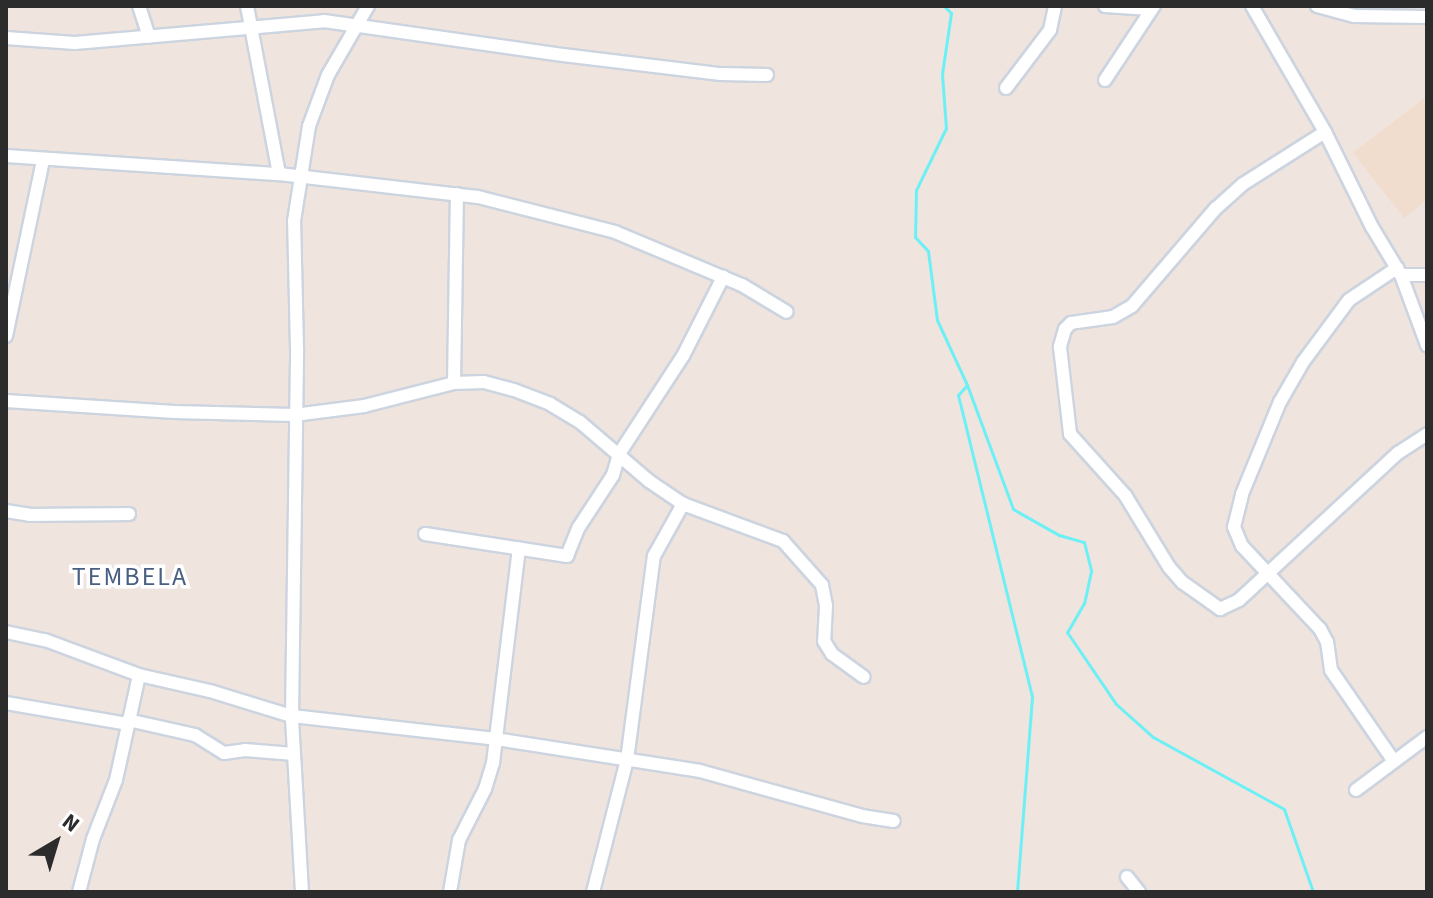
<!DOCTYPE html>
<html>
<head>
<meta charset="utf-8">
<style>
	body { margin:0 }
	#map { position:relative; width:1433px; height:898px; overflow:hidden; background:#efe4de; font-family:"Source Sans 3",sans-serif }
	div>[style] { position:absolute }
	.education>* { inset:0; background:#f1ddcd }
	.stream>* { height:3px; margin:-1.5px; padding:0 1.5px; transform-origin:1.5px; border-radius:1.5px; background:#6cf0f6 }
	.roads { filter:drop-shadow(2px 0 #ccd4df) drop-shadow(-2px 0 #ccd4df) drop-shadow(0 2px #ccd4df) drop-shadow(0 -2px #ccd4df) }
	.minor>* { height:12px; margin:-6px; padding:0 6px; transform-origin:6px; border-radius:6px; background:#fff }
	span { translate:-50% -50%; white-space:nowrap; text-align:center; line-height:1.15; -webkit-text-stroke:7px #fff; paint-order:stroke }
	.quarter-label { font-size:26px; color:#495f81; letter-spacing:2px }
	.frame { position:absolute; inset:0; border:8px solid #2c2c2c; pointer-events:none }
	.north { position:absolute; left:16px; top:802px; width:80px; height:80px; -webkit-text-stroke:6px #fff; paint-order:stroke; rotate:38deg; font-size:22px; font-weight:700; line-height:32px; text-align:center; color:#2c2c2c }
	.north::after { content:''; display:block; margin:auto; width:28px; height:36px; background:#2c2c2c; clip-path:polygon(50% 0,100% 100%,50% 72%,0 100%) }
</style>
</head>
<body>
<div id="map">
	<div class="education">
		<div style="clip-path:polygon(1427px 96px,1427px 200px,1404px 218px,1353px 153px)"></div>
	</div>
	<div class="stream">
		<div style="left:944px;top:6px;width:10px;rotate:45deg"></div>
		<div style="left:951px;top:13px;width:62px;rotate:98.4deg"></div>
		<div style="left:942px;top:74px;width:54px;rotate:85.8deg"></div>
		<div style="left:946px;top:128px;width:69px;rotate:115.8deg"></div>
		<div style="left:916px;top:190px;width:47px;rotate:91.2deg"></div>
		<div style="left:915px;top:237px;width:19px;rotate:47deg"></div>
		<div style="left:928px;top:251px;width:70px;rotate:82.6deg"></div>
		<div style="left:937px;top:320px;width:72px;rotate:65.2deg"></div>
		<div style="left:967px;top:385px;width:132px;rotate:69.6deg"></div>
		<div style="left:1013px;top:509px;width:53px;rotate:29.5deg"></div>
		<div style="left:1059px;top:535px;width:26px;rotate:16deg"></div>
		<div style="left:1084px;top:542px;width:30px;rotate:76deg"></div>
		<div style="left:1091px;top:571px;width:33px;rotate:102deg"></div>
		<div style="left:1084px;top:603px;width:34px;rotate:120deg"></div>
		<div style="left:1067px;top:632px;width:87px;rotate:55.8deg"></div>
		<div style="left:1116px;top:704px;width:50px;rotate:41.7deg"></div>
		<div style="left:1153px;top:737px;width:149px;rotate:28.8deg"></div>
		<div style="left:1284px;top:809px;width:88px;rotate:70.7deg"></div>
		<div style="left:967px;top:385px;width:13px;rotate:132deg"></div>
		<div style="left:958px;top:395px;width:311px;rotate:76.2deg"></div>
		<div style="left:1032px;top:697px;width:196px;rotate:94.4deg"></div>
	</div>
	<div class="roads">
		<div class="minor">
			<div style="left:139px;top:6px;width:32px;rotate:72deg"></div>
			<div style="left:247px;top:6px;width:171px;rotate:79.2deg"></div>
			<div style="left:1105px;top:6px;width:45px;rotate:3.8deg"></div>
			<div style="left:1252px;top:6px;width:146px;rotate:59.9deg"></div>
			<div style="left:1325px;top:132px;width:106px;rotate:63.7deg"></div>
			<div style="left:1372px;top:227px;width:56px;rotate:58.9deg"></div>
			<div style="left:1401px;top:275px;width:75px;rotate:69.6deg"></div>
			<div style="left:1317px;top:6px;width:39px;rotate:15deg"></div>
			<div style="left:1355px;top:16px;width:72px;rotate:0.8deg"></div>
			<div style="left:6px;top:38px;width:69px;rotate:4.1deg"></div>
			<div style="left:75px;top:43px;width:250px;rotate:-5deg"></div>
			<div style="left:324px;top:21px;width:241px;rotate:8.1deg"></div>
			<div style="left:563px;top:55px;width:159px;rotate:6.9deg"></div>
			<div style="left:721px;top:74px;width:46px;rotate:1.2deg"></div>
			<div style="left:1105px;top:80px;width:89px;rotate:-56.5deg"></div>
			<div style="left:1006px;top:88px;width:73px;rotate:-52.8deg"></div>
			<div style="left:1050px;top:30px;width:25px;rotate:-78deg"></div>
			<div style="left:1325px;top:132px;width:97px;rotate:147.6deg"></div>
			<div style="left:1243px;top:184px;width:36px;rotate:138deg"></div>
			<div style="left:1216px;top:208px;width:129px;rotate:130.6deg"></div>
			<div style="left:1132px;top:306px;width:22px;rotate:150deg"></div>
			<div style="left:1113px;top:317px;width:42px;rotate:171.9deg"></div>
			<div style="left:1071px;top:323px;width:8px;rotate:135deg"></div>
			<div style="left:1065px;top:329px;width:19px;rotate:106deg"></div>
			<div style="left:1060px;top:347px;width:88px;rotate:83.4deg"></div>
			<div style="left:1070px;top:434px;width:82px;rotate:48deg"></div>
			<div style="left:1125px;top:495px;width:84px;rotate:58.6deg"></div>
			<div style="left:1169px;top:567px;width:20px;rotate:49deg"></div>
			<div style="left:1182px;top:582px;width:47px;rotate:35.4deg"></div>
			<div style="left:1220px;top:609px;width:21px;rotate:-25deg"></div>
			<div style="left:1239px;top:600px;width:217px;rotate:-42.8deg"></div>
			<div style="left:1398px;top:453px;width:35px;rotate:-33deg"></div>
			<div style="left:6px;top:156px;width:274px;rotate:3.8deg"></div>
			<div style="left:279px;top:174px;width:200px;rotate:6.6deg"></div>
			<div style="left:478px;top:197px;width:141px;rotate:14.3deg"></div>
			<div style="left:615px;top:232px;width:138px;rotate:22.7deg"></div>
			<div style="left:742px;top:285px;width:52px;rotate:31deg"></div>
			<div style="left:1401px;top:275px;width:26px"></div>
			<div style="left:6px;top:336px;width:180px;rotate:-78.1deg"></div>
			<div style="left:454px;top:383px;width:189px;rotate:-89.1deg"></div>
			<div style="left:6px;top:401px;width:169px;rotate:3.7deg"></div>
			<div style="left:175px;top:412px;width:119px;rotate:1.4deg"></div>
			<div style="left:294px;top:415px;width:71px;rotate:-7.3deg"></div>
			<div style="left:364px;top:406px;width:93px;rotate:-14.3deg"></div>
			<div style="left:454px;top:383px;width:30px;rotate:-2deg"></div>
			<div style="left:484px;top:382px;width:31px;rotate:15deg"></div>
			<div style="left:514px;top:390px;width:39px;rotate:21deg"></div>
			<div style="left:550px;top:404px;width:35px;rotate:31deg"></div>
			<div style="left:580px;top:422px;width:91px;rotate:40.5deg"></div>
			<div style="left:649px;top:481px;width:41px;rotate:34.1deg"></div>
			<div style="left:683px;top:504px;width:107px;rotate:20.3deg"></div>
			<div style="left:783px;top:541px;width:59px;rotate:48.4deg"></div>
			<div style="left:822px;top:585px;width:21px;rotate:79deg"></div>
			<div style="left:826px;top:606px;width:35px;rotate:93deg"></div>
			<div style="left:824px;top:641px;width:15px;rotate:58deg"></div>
			<div style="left:832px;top:654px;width:39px;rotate:36deg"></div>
			<div style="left:6px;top:511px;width:24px;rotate:9deg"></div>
			<div style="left:30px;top:515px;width:99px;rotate:-0.6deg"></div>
			<div style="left:425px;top:534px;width:144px;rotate:8.8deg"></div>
			<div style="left:567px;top:556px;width:31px;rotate:-68deg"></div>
			<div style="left:579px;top:527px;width:62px;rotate:-56.8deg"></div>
			<div style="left:613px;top:475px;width:22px;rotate:-74deg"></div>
			<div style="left:619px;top:454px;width:117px;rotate:-56.9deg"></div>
			<div style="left:683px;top:356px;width:89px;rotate:-63.1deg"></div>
			<div style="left:6px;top:632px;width:40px;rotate:12deg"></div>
			<div style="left:45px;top:640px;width:100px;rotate:20.4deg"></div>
			<div style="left:139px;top:675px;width:73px;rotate:12.7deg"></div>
			<div style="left:210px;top:691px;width:86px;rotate:17deg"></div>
			<div style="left:292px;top:716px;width:205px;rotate:6.4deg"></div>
			<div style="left:496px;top:739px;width:206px;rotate:8.9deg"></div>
			<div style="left:700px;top:771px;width:168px;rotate:15.5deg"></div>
			<div style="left:862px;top:816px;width:32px;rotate:9deg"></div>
			<div style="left:6px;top:703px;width:123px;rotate:9.8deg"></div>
			<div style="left:128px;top:720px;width:69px;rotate:12.6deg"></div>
			<div style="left:195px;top:735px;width:34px;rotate:32deg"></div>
			<div style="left:224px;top:753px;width:21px;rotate:-8deg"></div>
			<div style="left:245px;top:750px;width:49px;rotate:4.7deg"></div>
			<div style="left:1393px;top:760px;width:109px;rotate:-124.6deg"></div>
			<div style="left:1331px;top:670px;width:28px;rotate:-98deg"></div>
			<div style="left:1327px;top:642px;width:15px;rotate:-118deg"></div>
			<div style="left:1320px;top:629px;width:114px;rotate:-133.2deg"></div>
			<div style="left:1242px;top:546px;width:21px;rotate:-113deg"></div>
			<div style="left:1234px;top:527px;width:34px;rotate:-76deg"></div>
			<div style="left:1242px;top:494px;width:100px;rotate:-67.6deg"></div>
			<div style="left:1280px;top:402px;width:46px;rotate:-60.1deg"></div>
			<div style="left:1303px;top:362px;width:77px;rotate:-53.4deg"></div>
			<div style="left:1349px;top:300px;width:58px;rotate:-33.7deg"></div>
			<div style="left:1356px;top:790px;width:89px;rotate:-36.7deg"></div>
			<div style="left:1127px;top:877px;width:19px;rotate:51deg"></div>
			<div style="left:79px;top:892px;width:55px;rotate:-75.2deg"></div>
			<div style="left:93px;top:839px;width:63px;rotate:-68.7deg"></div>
			<div style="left:116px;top:780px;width:107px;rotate:-77.6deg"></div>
			<div style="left:302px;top:892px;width:176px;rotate:-93.3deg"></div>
			<div style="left:292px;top:716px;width:367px;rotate:-89.2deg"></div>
			<div style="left:297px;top:349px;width:128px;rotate:-91.3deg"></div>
			<div style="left:294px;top:221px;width:96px;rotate:-81deg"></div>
			<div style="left:309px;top:126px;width:54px;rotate:-69.6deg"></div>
			<div style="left:328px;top:75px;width:80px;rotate:-59.9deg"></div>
			<div style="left:450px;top:892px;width:53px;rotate:-80.2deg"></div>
			<div style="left:459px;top:840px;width:57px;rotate:-63deg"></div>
			<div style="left:485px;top:789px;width:27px;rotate:-73deg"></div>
			<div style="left:493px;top:763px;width:216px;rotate:-83.1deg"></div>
			<div style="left:593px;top:892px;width:136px;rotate:-75.6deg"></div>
			<div style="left:627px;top:760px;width:206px;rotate:-82.5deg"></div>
			<div style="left:654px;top:556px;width:60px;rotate:-60.9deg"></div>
		</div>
	</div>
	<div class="quarter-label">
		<span style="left:130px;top:577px">TEMBELA</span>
	</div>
	<div class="frame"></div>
	<div class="north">N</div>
</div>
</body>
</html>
